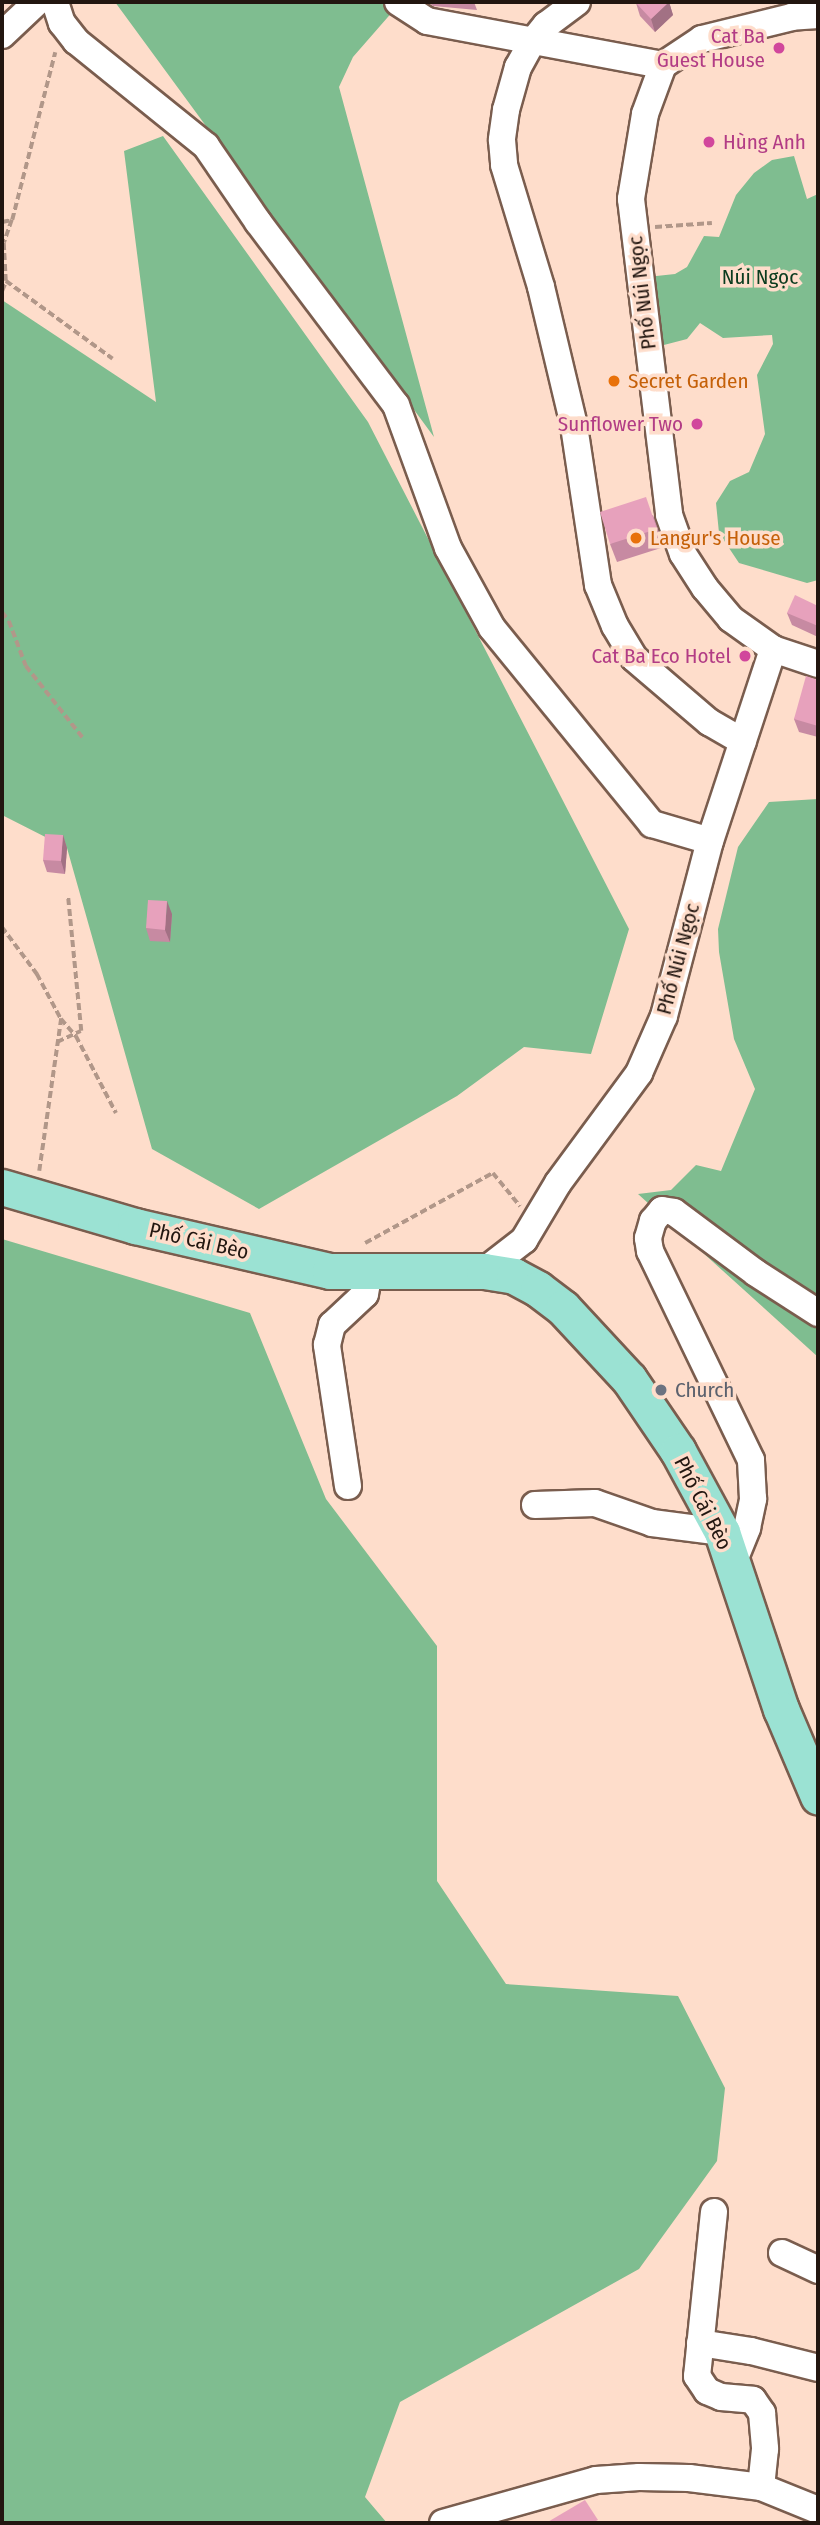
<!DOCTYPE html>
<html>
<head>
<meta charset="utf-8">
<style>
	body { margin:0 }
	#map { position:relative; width:820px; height:2525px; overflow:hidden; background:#feddcb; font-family:"Fira Sans Condensed",sans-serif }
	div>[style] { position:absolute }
	.forest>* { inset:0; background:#7fbd90 }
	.path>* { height:3.5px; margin-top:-1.75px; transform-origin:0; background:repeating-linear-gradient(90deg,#b19789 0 7px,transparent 0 10.5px) }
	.roads { filter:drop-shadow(2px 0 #7a5d4e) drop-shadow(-2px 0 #7a5d4e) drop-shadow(0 2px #7a5d4e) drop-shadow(0 -2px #7a5d4e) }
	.minor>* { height:26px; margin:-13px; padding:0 13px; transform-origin:13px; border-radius:13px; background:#fff }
	.major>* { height:35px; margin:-17.5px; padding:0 17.5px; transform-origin:17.5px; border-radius:17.5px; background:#9be2d3 }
	.wall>* { inset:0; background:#c78aa2 }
	.shaded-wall>* { inset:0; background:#a27184 }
	.building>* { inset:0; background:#e7a1bc }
	.dots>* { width:19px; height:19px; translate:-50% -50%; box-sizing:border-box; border:4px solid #feddcb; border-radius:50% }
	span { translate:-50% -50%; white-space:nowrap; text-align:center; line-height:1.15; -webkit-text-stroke:7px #feddcb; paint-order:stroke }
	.hotel-label { font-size:21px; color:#b23c85 }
	.right { translate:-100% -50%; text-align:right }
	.left { translate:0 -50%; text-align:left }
	.park-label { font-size:21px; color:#0a3b1e }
	.street-label { font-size:21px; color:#221610 }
	.food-label { font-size:21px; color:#c56008 }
	.worship-label { font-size:21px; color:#5b616d }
	.frame { position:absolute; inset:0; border:4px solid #221610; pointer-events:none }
</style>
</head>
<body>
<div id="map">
	<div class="forest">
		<div style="clip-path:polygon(115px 2px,401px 2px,353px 57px,339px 87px,434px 437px)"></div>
		<div style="clip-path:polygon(163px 136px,368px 422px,629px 929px,591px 1054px,524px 1047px,457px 1096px,259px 1209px,152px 1149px,67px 848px,2px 815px,2px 300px,156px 402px,124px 151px)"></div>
		<div style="clip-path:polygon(794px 156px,807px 199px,818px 194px,818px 580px,807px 583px,739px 563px,719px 533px,716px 503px,730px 481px,749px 472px,765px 434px,757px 375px,773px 344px,772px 335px,723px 338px,700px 323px,687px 339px,660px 346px,647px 277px,675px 274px,687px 267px,704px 236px,719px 237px,736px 195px,754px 173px,772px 160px)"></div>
		<div style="clip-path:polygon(818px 799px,818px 1357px,638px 1194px,671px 1190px,696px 1165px,721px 1171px,755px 1089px,734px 1039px,719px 952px,718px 929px,738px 847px,769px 802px)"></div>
		<div style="clip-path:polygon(2px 1239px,250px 1313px,326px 1499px,437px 1646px,437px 1881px,506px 1984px,678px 1996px,725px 2088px,717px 2161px,639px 2269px,400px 2402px,365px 2497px,387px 2523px,2px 2523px)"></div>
	</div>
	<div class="path">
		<div style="left:12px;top:220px;width:173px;rotate:-75.6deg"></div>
		<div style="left:2px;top:222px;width:10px;rotate:-11deg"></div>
		<div style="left:12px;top:220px;width:24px;rotate:109deg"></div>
		<div style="left:4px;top:243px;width:38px;rotate:87deg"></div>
		<div style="left:655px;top:227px;width:57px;rotate:-4deg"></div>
		<div style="left:2px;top:291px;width:11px;rotate:-68deg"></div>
		<div style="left:6px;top:281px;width:132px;rotate:36.1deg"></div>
		<div style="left:2px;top:612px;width:11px;rotate:52deg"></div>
		<div style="left:9px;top:621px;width:48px;rotate:69.3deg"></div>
		<div style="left:26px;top:666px;width:92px;rotate:51.6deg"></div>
		<div style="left:2px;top:927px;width:59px;rotate:53.3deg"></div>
		<div style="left:37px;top:974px;width:51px;rotate:61.9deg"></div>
		<div style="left:61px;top:1019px;width:23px;rotate:49deg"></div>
		<div style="left:76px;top:1036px;width:87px;rotate:62.5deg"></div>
		<div style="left:57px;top:1042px;width:26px;rotate:-25deg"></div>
		<div style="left:81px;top:1031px;width:134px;rotate:-95.6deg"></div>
		<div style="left:39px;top:1171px;width:154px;rotate:-81.8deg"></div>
		<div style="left:365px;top:1243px;width:146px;rotate:-28.7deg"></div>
		<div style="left:493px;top:1173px;width:43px;rotate:50.7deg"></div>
	</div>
	<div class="roads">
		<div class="minor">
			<div style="left:55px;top:2px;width:22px;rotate:72deg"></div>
			<div style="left:62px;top:23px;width:23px;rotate:52deg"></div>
			<div style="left:76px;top:41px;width:167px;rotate:38.9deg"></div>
			<div style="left:206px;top:146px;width:92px;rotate:55.6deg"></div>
			<div style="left:258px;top:222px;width:229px;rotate:53deg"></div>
			<div style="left:396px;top:405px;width:152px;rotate:70deg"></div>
			<div style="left:448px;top:548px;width:91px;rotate:61.2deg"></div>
			<div style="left:492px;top:628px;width:253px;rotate:50.8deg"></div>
			<div style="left:652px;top:824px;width:60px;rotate:16.3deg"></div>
			<div style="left:398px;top:2px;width:35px;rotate:33deg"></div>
			<div style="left:427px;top:21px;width:240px;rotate:10.6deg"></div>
			<div style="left:577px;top:2px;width:39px;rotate:143deg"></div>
			<div style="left:546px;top:25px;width:22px;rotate:129deg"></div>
			<div style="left:532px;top:42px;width:29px;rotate:119deg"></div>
			<div style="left:518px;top:67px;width:45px;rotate:105.6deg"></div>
			<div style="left:506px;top:110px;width:30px;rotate:98deg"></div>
			<div style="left:502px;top:140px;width:25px;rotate:85deg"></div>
			<div style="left:504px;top:165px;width:127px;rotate:73.1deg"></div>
			<div style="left:541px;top:287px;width:143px;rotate:76.6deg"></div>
			<div style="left:574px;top:426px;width:161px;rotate:81.4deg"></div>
			<div style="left:598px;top:585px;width:44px;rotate:67.5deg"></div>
			<div style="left:615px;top:626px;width:37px;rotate:59deg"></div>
			<div style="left:634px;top:658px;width:99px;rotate:40.5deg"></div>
			<div style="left:709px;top:722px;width:39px;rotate:30deg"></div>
			<div style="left:818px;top:15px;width:26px;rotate:176deg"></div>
			<div style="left:792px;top:17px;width:93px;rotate:166.3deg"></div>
			<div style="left:702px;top:39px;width:47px;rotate:146.3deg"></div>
			<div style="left:663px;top:65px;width:52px;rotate:110.2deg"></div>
			<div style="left:645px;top:114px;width:86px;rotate:99.4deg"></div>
			<div style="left:631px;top:199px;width:318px;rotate:83.1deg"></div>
			<div style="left:669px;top:515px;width:41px;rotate:70.3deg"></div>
			<div style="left:683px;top:554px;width:40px;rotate:57.1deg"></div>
			<div style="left:705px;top:588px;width:40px;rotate:50deg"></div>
			<div style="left:731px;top:619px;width:52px;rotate:35.5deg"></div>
			<div style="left:773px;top:649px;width:47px;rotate:18.4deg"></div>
			<div style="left:2px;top:35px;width:48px;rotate:-43.3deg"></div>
			<div style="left:484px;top:1271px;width:51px;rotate:-37.8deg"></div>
			<div style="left:524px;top:1240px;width:66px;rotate:-59.2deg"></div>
			<div style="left:558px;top:1183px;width:137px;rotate:-53.6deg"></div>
			<div style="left:639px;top:1073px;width:62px;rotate:-66.3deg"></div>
			<div style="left:664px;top:1016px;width:181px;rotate:-75.3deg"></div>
			<div style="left:710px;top:841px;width:202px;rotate:-71.8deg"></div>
			<div style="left:348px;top:1486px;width:143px;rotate:-98.5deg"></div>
			<div style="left:327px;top:1345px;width:21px;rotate:-76deg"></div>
			<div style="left:332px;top:1325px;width:45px;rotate:-43.2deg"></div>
			<div style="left:365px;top:1294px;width:23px;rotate:-80deg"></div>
			<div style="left:535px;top:1505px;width:60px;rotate:-1.9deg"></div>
			<div style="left:595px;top:1503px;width:60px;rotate:19.3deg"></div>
			<div style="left:652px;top:1523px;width:71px;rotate:7.3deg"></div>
			<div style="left:733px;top:1563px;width:38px;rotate:-68deg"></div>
			<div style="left:747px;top:1528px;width:30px;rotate:-78deg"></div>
			<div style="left:753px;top:1499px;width:39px;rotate:-93deg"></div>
			<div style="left:751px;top:1460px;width:232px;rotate:-115.8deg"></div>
			<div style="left:650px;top:1251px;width:13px;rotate:-99deg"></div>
			<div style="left:648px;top:1238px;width:18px;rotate:-74deg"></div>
			<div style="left:653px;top:1221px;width:14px;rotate:-51deg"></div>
			<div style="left:662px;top:1210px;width:12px;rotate:9deg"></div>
			<div style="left:674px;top:1212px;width:102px;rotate:36.6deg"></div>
			<div style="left:756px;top:1273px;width:74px;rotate:32.8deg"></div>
			<div style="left:714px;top:2212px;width:165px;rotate:95.9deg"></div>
			<div style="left:697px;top:2376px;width:18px;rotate:56deg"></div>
			<div style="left:707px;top:2391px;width:15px;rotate:23deg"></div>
			<div style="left:721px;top:2397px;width:32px;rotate:5deg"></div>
			<div style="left:753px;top:2400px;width:16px;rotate:55deg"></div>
			<div style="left:762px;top:2413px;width:36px;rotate:85deg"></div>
			<div style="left:765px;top:2449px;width:38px;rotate:96deg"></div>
			<div style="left:782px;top:2253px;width:40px;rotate:25deg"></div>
			<div style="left:700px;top:2343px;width:52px;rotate:8.9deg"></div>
			<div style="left:751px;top:2351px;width:69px;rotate:14.2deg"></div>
			<div style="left:443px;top:2523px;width:159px;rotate:-15.7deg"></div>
			<div style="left:596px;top:2480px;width:43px;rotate:-4deg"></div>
			<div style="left:639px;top:2477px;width:50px;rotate:1.1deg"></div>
			<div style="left:689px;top:2478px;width:73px;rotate:7.1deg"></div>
			<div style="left:761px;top:2487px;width:61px;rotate:22deg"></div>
		</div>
		<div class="major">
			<div style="left:2px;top:1187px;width:139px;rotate:16.3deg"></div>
			<div style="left:135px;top:1226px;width:200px;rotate:13deg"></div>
			<div style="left:330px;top:1271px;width:154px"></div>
			<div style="left:484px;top:1271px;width:30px;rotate:9deg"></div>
			<div style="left:514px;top:1276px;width:27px;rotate:28deg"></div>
			<div style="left:538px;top:1289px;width:31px;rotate:37deg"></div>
			<div style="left:563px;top:1308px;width:97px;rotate:47.1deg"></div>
			<div style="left:629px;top:1379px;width:87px;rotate:55.8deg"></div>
			<div style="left:678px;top:1451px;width:92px;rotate:61.5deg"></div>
			<div style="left:722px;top:1532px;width:187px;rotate:71.6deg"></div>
			<div style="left:781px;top:1709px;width:95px;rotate:67deg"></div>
		</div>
	</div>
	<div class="wall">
		<div style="clip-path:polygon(428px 2px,474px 2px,477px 10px,433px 6px)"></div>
		<div style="clip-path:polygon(669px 2px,673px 15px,655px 32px,640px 16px,636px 3px)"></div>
		<div style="clip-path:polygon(653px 515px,664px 547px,617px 562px,610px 544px)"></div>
		<div style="clip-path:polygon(818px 606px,818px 637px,792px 625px,787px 613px)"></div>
		<div style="clip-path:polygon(818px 680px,818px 737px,799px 732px,794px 719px)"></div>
		<div style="clip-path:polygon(63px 835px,67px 848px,65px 874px,47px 872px,43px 860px)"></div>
		<div style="clip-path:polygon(172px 914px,170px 942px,150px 941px,146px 928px)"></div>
	</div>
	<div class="shaded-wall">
		<div style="clip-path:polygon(669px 2px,673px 15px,655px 32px,651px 19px)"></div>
		<div style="clip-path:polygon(63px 835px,67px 848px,65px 874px,61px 861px)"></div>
		<div style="clip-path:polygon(167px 901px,172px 914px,170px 942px,165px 930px)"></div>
	</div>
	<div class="building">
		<div style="clip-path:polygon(638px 2px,669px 2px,651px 19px,636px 3px)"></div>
		<div style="clip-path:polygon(646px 497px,657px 529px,610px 544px,600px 512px)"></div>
		<div style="clip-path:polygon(795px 595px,818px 606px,818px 626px,787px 613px)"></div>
		<div style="clip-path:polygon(806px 676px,818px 680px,818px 726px,794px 719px)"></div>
		<div style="clip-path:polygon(45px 834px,63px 835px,61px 861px,43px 860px)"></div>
		<div style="clip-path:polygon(148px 900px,167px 901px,165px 930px,146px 928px)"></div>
		<div style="clip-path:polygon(585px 2500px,598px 2520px,592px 2523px,546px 2523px)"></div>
	</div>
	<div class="dots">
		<div style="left:779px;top:48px;background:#d1479c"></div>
		<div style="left:709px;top:142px;background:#d1479c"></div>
		<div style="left:614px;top:381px;background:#e8710a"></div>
		<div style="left:697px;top:424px;background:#d1479c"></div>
		<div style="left:636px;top:538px;background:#e8710a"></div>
		<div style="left:745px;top:656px;background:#d1479c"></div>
		<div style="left:661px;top:1390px;background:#6b7280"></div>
	</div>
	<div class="hotel-label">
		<span class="right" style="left:765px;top:48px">Cat Ba<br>Guest House</span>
		<span class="left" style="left:723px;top:142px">Hùng Anh</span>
		<span class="right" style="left:683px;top:424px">Sunflower Two</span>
		<span class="right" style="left:731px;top:656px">Cat Ba Eco Hotel</span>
	</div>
	<div class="park-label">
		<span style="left:760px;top:277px">Núi Ngọc</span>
	</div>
	<div class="street-label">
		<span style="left:642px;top:293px;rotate:-97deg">Phố Núi Ngọc</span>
		<span style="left:678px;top:959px;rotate:-75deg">Phố Núi Ngọc</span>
		<span style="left:199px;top:1241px;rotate:13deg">Phố Cái Bèo</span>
		<span style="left:703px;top:1503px;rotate:63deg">Phố Cái Bèo</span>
	</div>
	<div class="food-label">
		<span class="left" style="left:628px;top:381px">Secret Garden</span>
		<span class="left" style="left:650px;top:538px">Langur's House</span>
	</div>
	<div class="worship-label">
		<span class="left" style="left:675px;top:1390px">Church</span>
	</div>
	<div class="frame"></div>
</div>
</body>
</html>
